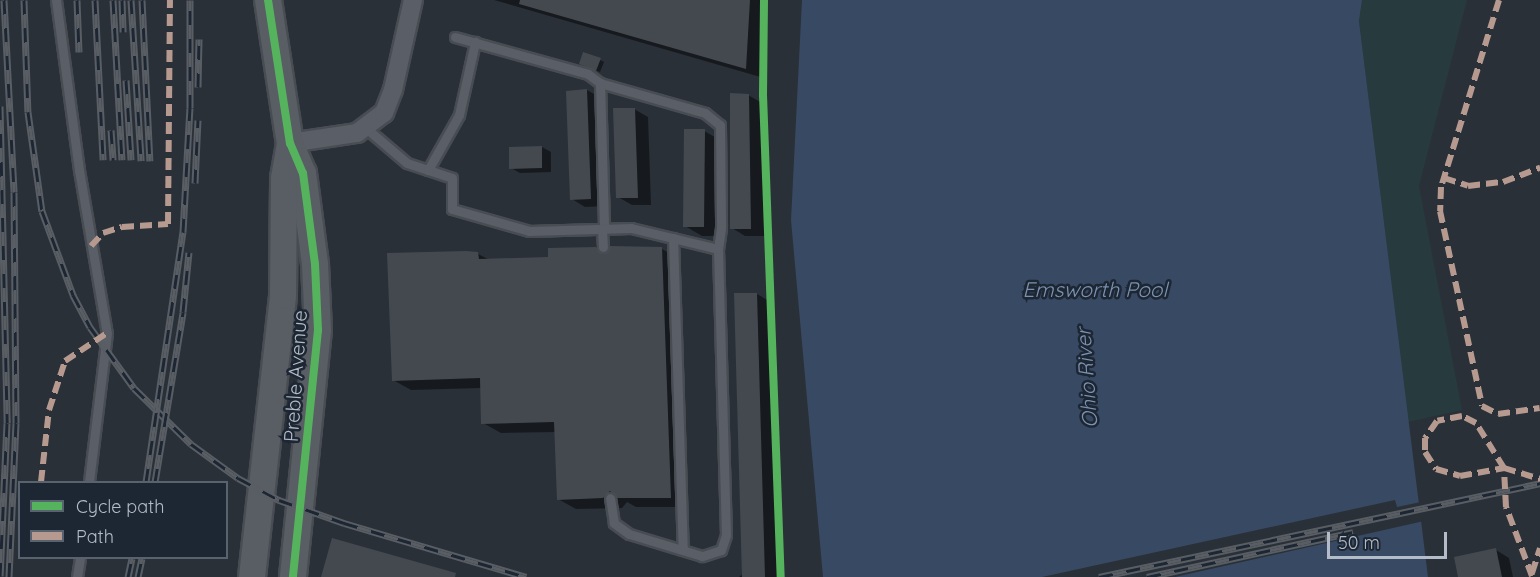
<!DOCTYPE html>
<html>
<head>
<meta charset="utf-8">
<style>
	body { margin:0 }
	#map { position:relative; width:1540px; height:577px; overflow:hidden; background:#2a3038; font-family:Quicksand,sans-serif }
	div>[style] { position:absolute }
	.green>* { inset:0; background:#273a3e }
	.water>* { inset:0; background:#384963 }
	.pier>* { inset:0; background:#2a3038 }
	.shadow>* { inset:0; background:#0007 }
	.building>* { inset:0; background:#444950 }
	.roads { filter:drop-shadow(2px 0 #484c53) drop-shadow(-2px 0 #484c53) drop-shadow(0 2px #484c53) drop-shadow(0 -2px #484c53) }
	.lane>* { height:9px; margin:-4.5px; padding:0 4.5px; transform-origin:4.5px; border-radius:4.5px; background:#5a5e66 }
	.street>* { height:18px; margin:-9px; padding:0 9px; transform-origin:9px; border-radius:9px; background:#5a5e66 }
	.secondary>* { height:26px; margin:-13px; padding:0 13px; transform-origin:13px; border-radius:13px; background:#595d64 }
	.rail>* { height:7px; margin-top:-3.5px; transform-origin:0; background:repeating-linear-gradient(90deg,#1d2633 0 14px,#595d64 0 28px); box-sizing:border-box; border-block:2px solid #595d64 }
	.quiet>* { height:6px; margin-top:-3px; transform-origin:0; background:repeating-linear-gradient(90deg,#b69a8f 0 12px,transparent 0 18px) }
	.cycleway>* { height:8px; margin:-4px; padding:0 4px; transform-origin:4px; border-radius:4px; background:#56b35d }
	span { translate:-50% -50%; white-space:nowrap; text-align:center; line-height:1.15; -webkit-text-stroke:5px #1d2633; paint-order:stroke }
	.street-label { font-size:20px; color:#b4bcc9 }
	.water-label { font-size:21px; color:#7c92b1; font-style:italic }
	.legend { position:absolute; left:18px; top:481px; width:210px; height:78px; box-sizing:border-box; background:#1d2633; border:2px solid #59626f; margin:0; padding:8px 10px; list-style:none; font-size:18px; color:#b4bcc9 }
	.legend li { display:flex; align-items:center; gap:12px; height:30px }
	.legend b { width:30px; border:2px solid #59626f }
	.scale { position:absolute; left:1327px; top:532px; width:120px; height:27px; box-sizing:border-box; border:3px solid #b4bcc9; border-top:0; padding-left:8px; font-size:18px; line-height:21px; white-space:nowrap; color:#b4bcc9; -webkit-text-stroke:4px #1d2633; paint-order:stroke }
</style>
</head>
<body>
<div id="map">
	<div class="green">
		<div style="clip-path:polygon(1362px 0,1467px 0,1419px 186px,1462px 410px,1408px 422px,1359px 21px)"></div>
	</div>
	<div class="water">
		<div style="clip-path:polygon(802px 0,1362px 0,1359px 21px,1428px 577px,823px 577px,791px 220px)"></div>
	</div>
	<div class="pier">
		<div style="clip-path:polygon(1395px 500px,1397px 507px,1421px 502px,1424px 521px,1175px 577px,1042px 577px)"></div>
	</div>
	<div class="shadow">
		<div style="clip-path:polygon(494px 0,766px 0,764px 78px)"></div>
		<div style="clip-path:polygon(600px 60px,604px 62px,600px 72px,585px 66px)"></div>
		<div style="clip-path:polygon(587px 90px,601px 98px,604px 206px,585px 207px,572px 199px)"></div>
		<div style="clip-path:polygon(748px 95px,762px 103px,764px 236px,745px 236px,732px 228px)"></div>
		<div style="clip-path:polygon(634px 109px,648px 117px,651px 205px,632px 205px,618px 197px)"></div>
		<div style="clip-path:polygon(704px 131px,722px 141px,722px 236px,702px 236px,685px 226px)"></div>
		<div style="clip-path:polygon(542px 147px,551px 152px,551px 172px,520px 173px,511px 168px)"></div>
		<div style="clip-path:polygon(596px 248px,605px 254px,610px 248px,662px 249px,680px 259px,688px 507px,636px 507px,627px 502px,622px 508px,576px 509px,558px 499px,556px 432px,501px 433px,483px 423px,481px 388px,411px 390px,393px 380px,478px 254px,490px 260px,550px 259px)"></div>
		<div style="clip-path:polygon(757px 294px,774px 304px,783px 577px,739px 577px,743px 574px)"></div>
		<div style="clip-path:polygon(1496px 550px,1509px 558px,1513px 577px,1459px 577px)"></div>
	</div>
	<div class="building">
		<div style="clip-path:polygon(520px 0,750px 0,746px 69px,519px 4px)"></div>
		<div style="clip-path:polygon(583px 52px,601px 58px,596px 71px,579px 64px)"></div>
		<div style="clip-path:polygon(587px 89px,591px 199px,570px 200px,566px 91px)"></div>
		<div style="clip-path:polygon(730px 93px,749px 94px,751px 229px,730px 229px)"></div>
		<div style="clip-path:polygon(613px 108px,635px 108px,638px 198px,616px 198px)"></div>
		<div style="clip-path:polygon(684px 129px,705px 129px,704px 227px,683px 227px)"></div>
		<div style="clip-path:polygon(542px 146px,542px 168px,509px 169px,509px 147px)"></div>
		<div style="clip-path:polygon(610px 246px,662px 247px,671px 498px,617px 498px,610px 491px,603px 498px,557px 500px,554px 422px,481px 424px,480px 378px,392px 381px,387px 253px,466px 251px,478px 252px,479px 259px,548px 257px,548px 248px,596px 247px,603px 254px)"></div>
		<div style="clip-path:polygon(734px 293px,757px 293px,765px 577px,742px 577px)"></div>
		<div style="clip-path:polygon(332px 538px,456px 573px,455px 577px,321px 577px)"></div>
		<div style="clip-path:polygon(1496px 548px,1502px 577px,1458px 577px,1454px 557px)"></div>
	</div>
	<div class="roads">
		<div class="lane">
			<div style="left:56px;top:0;width:172px;rotate:82.3deg"></div>
			<div style="left:79px;top:170px;width:165px;rotate:80.3deg"></div>
			<div style="left:107px;top:333px;width:150px;rotate:96.9deg"></div>
			<div style="left:455px;top:37px;width:138px;rotate:15.5deg"></div>
			<div style="left:588px;top:74px;width:15px;rotate:37deg"></div>
			<div style="left:600px;top:83px;width:109px;rotate:15.9deg"></div>
			<div style="left:705px;top:113px;width:19px;rotate:39deg"></div>
			<div style="left:720px;top:125px;width:103px;rotate:89.4deg"></div>
			<div style="left:721px;top:228px;width:21px;rotate:98deg"></div>
			<div style="left:718px;top:249px;width:286px;rotate:88.4deg"></div>
			<div style="left:726px;top:535px;width:16px;rotate:108deg"></div>
			<div style="left:721px;top:550px;width:20px;rotate:162deg"></div>
			<div style="left:702px;top:556px;width:76px;rotate:-163.2deg"></div>
			<div style="left:629px;top:534px;width:19px;rotate:-144deg"></div>
			<div style="left:614px;top:523px;width:25px;rotate:-99deg"></div>
			<div style="left:600px;top:83px;width:146px;rotate:88.4deg"></div>
			<div style="left:367px;top:129px;width:52px;rotate:40.4deg"></div>
			<div style="left:407px;top:163px;width:47px;rotate:18.4deg"></div>
			<div style="left:452px;top:178px;width:31px;rotate:90deg"></div>
			<div style="left:452px;top:209px;width:80px;rotate:15.9deg"></div>
			<div style="left:529px;top:231px;width:102px;rotate:-1.7deg"></div>
			<div style="left:631px;top:228px;width:89px;rotate:13.6deg"></div>
			<div style="left:428px;top:170px;width:63px;rotate:-60.6deg"></div>
			<div style="left:459px;top:115px;width:75px;rotate:-77.6deg"></div>
			<div style="left:602px;top:229px;width:18px;rotate:87deg"></div>
			<div style="left:673px;top:238px;width:312px;rotate:88.2deg"></div>
			<div style="left:77px;top:577px;width:19px;rotate:-81deg"></div>
		</div>
		<div class="street">
			<div style="left:290px;top:143px;width:68px;rotate:-8.5deg"></div>
			<div style="left:357px;top:133px;width:34px;rotate:-37deg"></div>
			<div style="left:384px;top:113px;width:25px;rotate:-69deg"></div>
			<div style="left:393px;top:90px;width:92px;rotate:-77.5deg"></div>
		</div>
		<div class="secondary">
			<div style="left:268px;top:0;width:145px;rotate:81.3deg"></div>
			<div style="left:290px;top:143px;width:33px;rotate:67deg"></div>
			<div style="left:303px;top:173px;width:92px;rotate:82.5deg"></div>
			<div style="left:315px;top:264px;width:66px;rotate:87.4deg"></div>
			<div style="left:318px;top:330px;width:248px;rotate:95.8deg"></div>
			<div style="left:252px;top:577px;width:283px;rotate:-83.7deg"></div>
			<div style="left:283px;top:296px;width:118px;rotate:-89.5deg"></div>
			<div style="left:284px;top:178px;width:36px;rotate:-80deg"></div>
		</div>
	</div>
	<div class="rail">
		<div style="left:4px;top:0;width:192px;rotate:87deg"></div>
		<div style="left:14px;top:192px;width:231px;rotate:89.5deg"></div>
		<div style="left:16px;top:423px;width:154px;rotate:92.6deg"></div>
		<div style="left:24px;top:0;width:112px;rotate:88deg"></div>
		<div style="left:28px;top:112px;width:100px;rotate:82deg"></div>
		<div style="left:42px;top:211px;width:90px;rotate:69.7deg"></div>
		<div style="left:73px;top:295px;width:36px;rotate:62deg"></div>
		<div style="left:90px;top:327px;width:75px;rotate:54.2deg"></div>
		<div style="left:134px;top:388px;width:80px;rotate:44.5deg"></div>
		<div style="left:191px;top:444px;width:58px;rotate:35.9deg"></div>
		<div style="left:238px;top:478px;width:47px;rotate:28.2deg"></div>
		<div style="left:279px;top:500px;width:69px;rotate:19.5deg"></div>
		<div style="left:344px;top:523px;width:190px;rotate:16.5deg"></div>
		<div style="left:77px;top:0;width:52px;rotate:87.8deg"></div>
		<div style="left:95px;top:0;width:160px;rotate:87.1deg"></div>
		<div style="left:113px;top:0;width:160px;rotate:86.8deg"></div>
		<div style="left:122px;top:0;width:32px;rotate:88deg"></div>
		<div style="left:131px;top:0;width:161px;rotate:86.4deg"></div>
		<div style="left:142px;top:0;width:161px;rotate:87.2deg"></div>
		<div style="left:126px;top:80px;width:80px;rotate:86.4deg"></div>
		<div style="left:198px;top:87px;width:48px;rotate:-88.8deg"></div>
		<div style="left:0;top:106px;width:317px;rotate:88.7deg"></div>
		<div style="left:7px;top:423px;width:153px;rotate:92.6deg"></div>
		<div style="left:111px;top:130px;width:30px;rotate:86deg"></div>
		<div style="left:195px;top:183px;width:63px;rotate:-87.3deg"></div>
		<div style="left:146px;top:482px;width:253px;rotate:-81.6deg"></div>
		<div style="left:183px;top:232px;width:124px;rotate:-86.8deg"></div>
		<div style="left:190px;top:108px;width:108px;rotate:-90deg"></div>
		<div style="left:155px;top:482px;width:172px;rotate:-80.6deg"></div>
		<div style="left:183px;top:312px;width:60px;rotate:-84.3deg"></div>
		<div style="left:128px;top:577px;width:19px;rotate:-78deg"></div>
		<div style="left:138px;top:577px;width:19px;rotate:-78deg"></div>
		<div style="left:1099px;top:577px;width:451px;rotate:-12deg"></div>
		<div style="left:1147px;top:577px;width:211px;rotate:-12.3deg"></div>
	</div>
	<div class="quiet">
		<div style="left:1499px;top:0;width:196px;rotate:107.2deg"></div>
		<div style="left:1441px;top:187px;width:24px;rotate:92deg"></div>
		<div style="left:1440px;top:211px;width:199px;rotate:77.8deg"></div>
		<div style="left:1482px;top:406px;width:18px;rotate:27deg"></div>
		<div style="left:1498px;top:414px;width:42px;rotate:-8.1deg"></div>
		<div style="left:1444px;top:178px;width:25px;rotate:18deg"></div>
		<div style="left:1468px;top:186px;width:35px;rotate:-7deg"></div>
		<div style="left:1503px;top:182px;width:40px;rotate:-21deg"></div>
		<div style="left:91px;top:246px;width:18px;rotate:-47deg"></div>
		<div style="left:103px;top:233px;width:20px;rotate:-18deg"></div>
		<div style="left:122px;top:227px;width:46px;rotate:-3.7deg"></div>
		<div style="left:168px;top:224px;width:224px;rotate:-89.5deg"></div>
		<div style="left:41px;top:482px;width:72px;rotate:-83.7deg"></div>
		<div style="left:49px;top:410px;width:52px;rotate:-71.9deg"></div>
		<div style="left:65px;top:361px;width:50px;rotate:-33.7deg"></div>
		<div style="left:1532px;top:573px;width:26px;rotate:-72deg"></div>
		<div style="left:1532px;top:576px;width:74px;rotate:-110.6deg"></div>
		<div style="left:1506px;top:507px;width:39px;rotate:-93deg"></div>
		<div style="left:1504px;top:468px;width:53px;rotate:-121.9deg"></div>
		<div style="left:1476px;top:423px;width:16px;rotate:-153deg"></div>
		<div style="left:1462px;top:416px;width:25px;rotate:169deg"></div>
		<div style="left:1437px;top:421px;width:21px;rotate:125deg"></div>
		<div style="left:1425px;top:438px;width:14px;rotate:90deg"></div>
		<div style="left:1425px;top:452px;width:20px;rotate:57deg"></div>
		<div style="left:1436px;top:469px;width:25px;rotate:16deg"></div>
		<div style="left:1460px;top:476px;width:45px;rotate:-10.3deg"></div>
		<div style="left:1504px;top:468px;width:38px;rotate:17deg"></div>
	</div>
	<div class="cycleway">
		<div style="left:268px;top:0;width:145px;rotate:81.3deg"></div>
		<div style="left:290px;top:143px;width:33px;rotate:67deg"></div>
		<div style="left:303px;top:173px;width:92px;rotate:82.5deg"></div>
		<div style="left:315px;top:264px;width:66px;rotate:87.4deg"></div>
		<div style="left:318px;top:330px;width:248px;rotate:95.8deg"></div>
		<div style="left:764px;top:0;width:95px;rotate:90.6deg"></div>
		<div style="left:763px;top:95px;width:482px;rotate:87.9deg"></div>
	</div>
	<div class="street-label">
		<span style="left:295px;top:376px;rotate:-86deg">Preble Avenue</span>
	</div>
	<div class="water-label">
		<span style="left:1095px;top:289px">Emsworth Pool</span>
		<span style="left:1086px;top:378px;rotate:-94deg">Ohio River</span>
	</div>
	<ul class="legend">
	<li><b style="height:8px;background:#56b35d"></b>Cycle path</li>
	<li><b style="height:8px;background:#b69a8f"></b>Path</li>
	</ul>
	<div class="scale">50 m</div>
</div>
</body>
</html>
